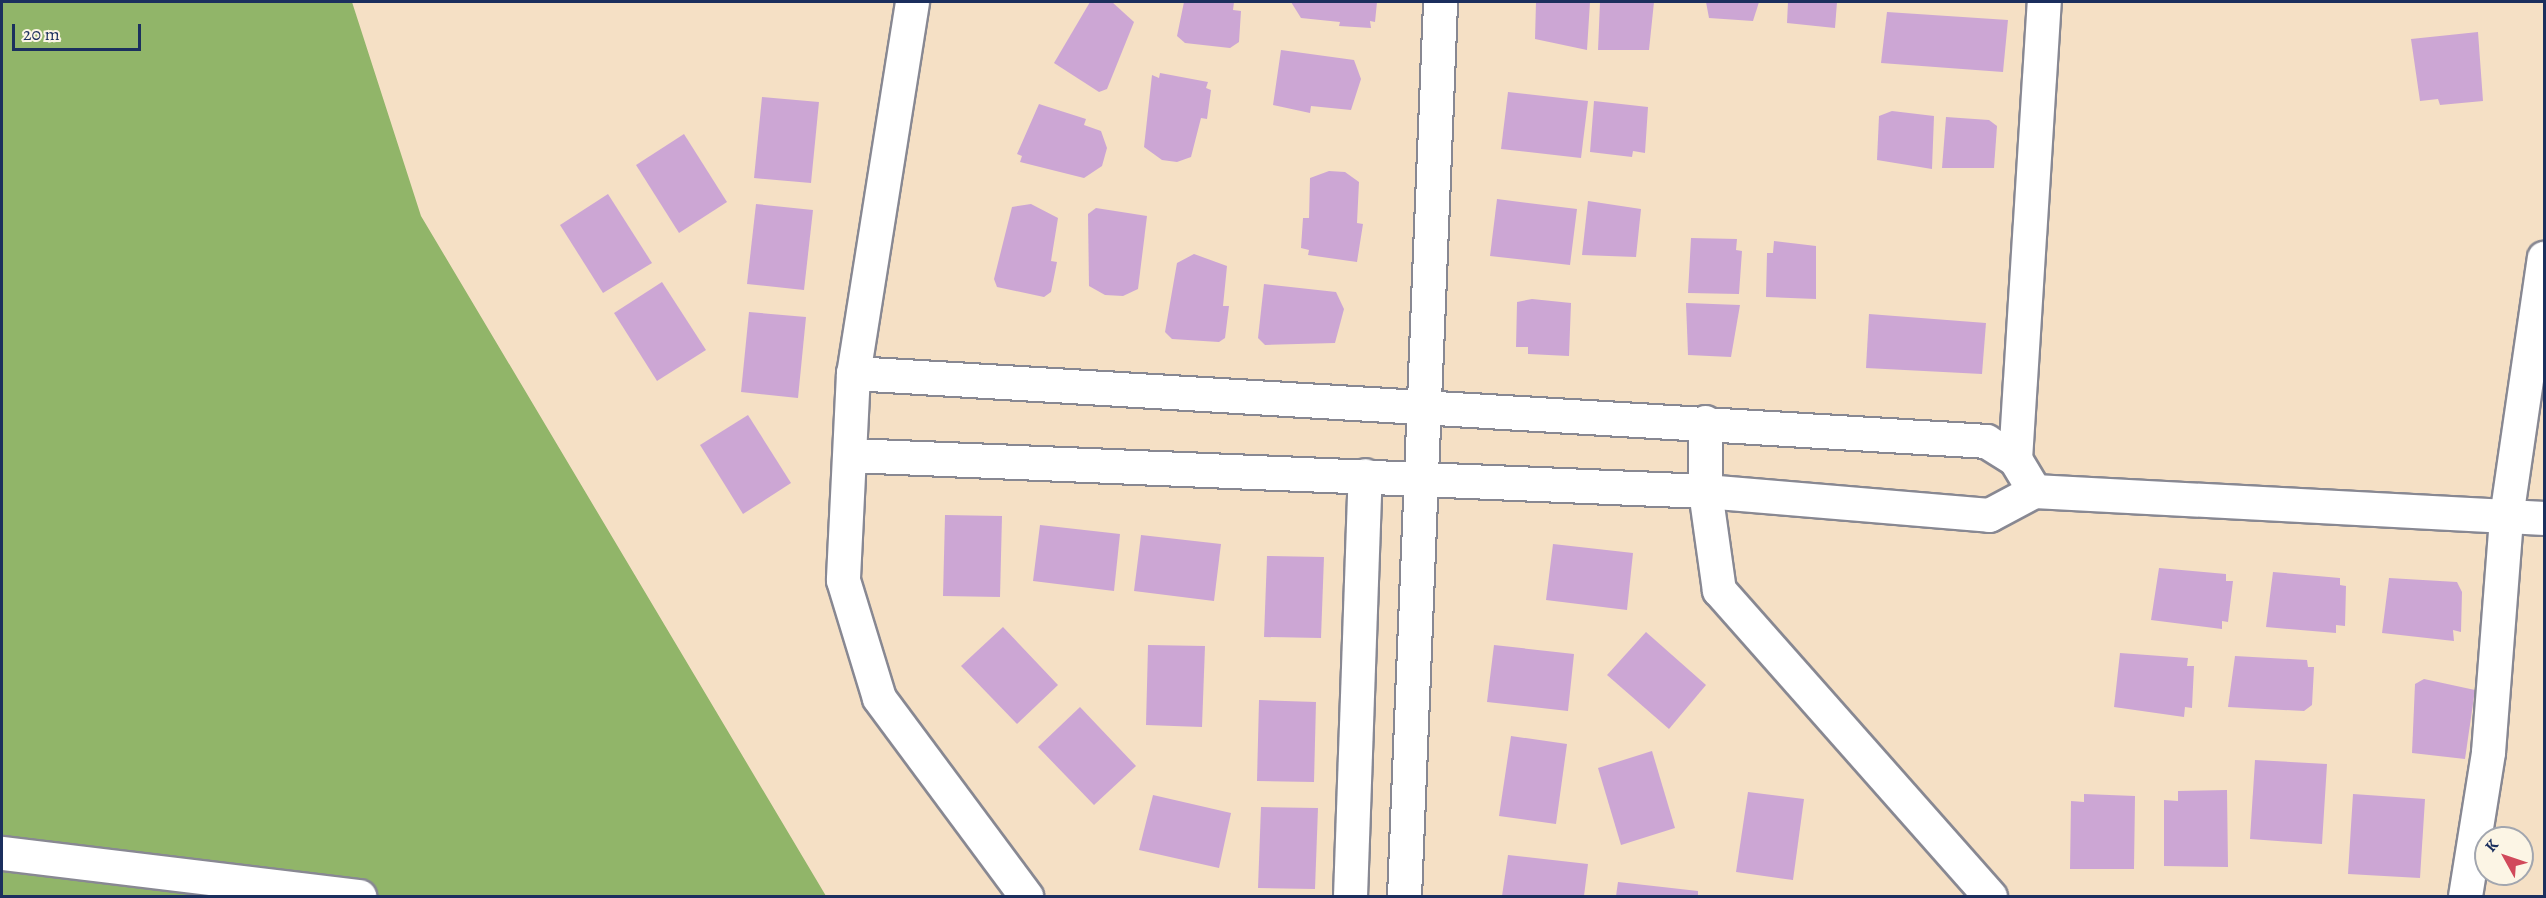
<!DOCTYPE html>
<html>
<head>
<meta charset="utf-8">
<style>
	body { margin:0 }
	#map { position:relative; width:2546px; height:898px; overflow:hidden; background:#f5e0c5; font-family:Alegreya,serif }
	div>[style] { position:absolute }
	.forest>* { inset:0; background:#91b569 }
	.building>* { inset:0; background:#cca6d4 }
	.roads { filter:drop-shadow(2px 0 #888892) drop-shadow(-2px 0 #888892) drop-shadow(0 2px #888892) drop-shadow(0 -2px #888892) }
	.minor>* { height:33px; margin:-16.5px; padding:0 16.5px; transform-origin:16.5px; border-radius:16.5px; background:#fff }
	span { translate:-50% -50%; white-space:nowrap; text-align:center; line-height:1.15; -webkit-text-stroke:5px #fcf5e5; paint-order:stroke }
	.frame { position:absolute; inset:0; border:3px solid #1b2f5e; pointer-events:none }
	.north { position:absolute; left:2474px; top:826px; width:60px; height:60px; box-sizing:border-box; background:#fcf5e5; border:2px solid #a2a6af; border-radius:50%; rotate:310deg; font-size:16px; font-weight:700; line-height:24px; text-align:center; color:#1b2f5e }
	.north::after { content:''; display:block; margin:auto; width:21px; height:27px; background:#d1495b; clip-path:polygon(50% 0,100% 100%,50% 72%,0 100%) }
	.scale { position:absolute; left:12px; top:24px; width:129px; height:27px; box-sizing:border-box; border:3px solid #1b2f5e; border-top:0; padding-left:8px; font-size:18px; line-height:21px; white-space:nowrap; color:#1b2f5e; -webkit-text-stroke:4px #fcf5e5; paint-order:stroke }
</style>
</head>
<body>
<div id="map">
	<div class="forest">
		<div style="clip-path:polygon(2px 2px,352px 2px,421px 216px,826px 896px,2px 896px)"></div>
	</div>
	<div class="building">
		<div style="clip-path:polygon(1090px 2px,1112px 2px,1134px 22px,1107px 89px,1099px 92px,1054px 63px)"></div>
		<div style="clip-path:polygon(1184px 2px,1234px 2px,1233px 10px,1241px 11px,1239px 42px,1230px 48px,1185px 43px,1177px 36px)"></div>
		<div style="clip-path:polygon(1291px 2px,1377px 2px,1375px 22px,1370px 21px,1371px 28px,1339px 26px,1340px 22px,1301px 18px)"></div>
		<div style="clip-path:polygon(1536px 2px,1590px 2px,1587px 50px,1535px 39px)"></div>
		<div style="clip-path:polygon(1600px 2px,1654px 2px,1649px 50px,1598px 50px)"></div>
		<div style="clip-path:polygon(1706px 2px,1759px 2px,1753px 21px,1709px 18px)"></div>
		<div style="clip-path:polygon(1788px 2px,1837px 2px,1835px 28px,1787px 23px)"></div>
		<div style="clip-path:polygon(1887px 12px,2008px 20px,2003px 72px,1881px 63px)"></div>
		<div style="clip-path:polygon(2478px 32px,2483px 101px,2440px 105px,2438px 99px,2420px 101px,2411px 39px)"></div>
		<div style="clip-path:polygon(1281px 50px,1354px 60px,1361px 79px,1351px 110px,1311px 106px,1310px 113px,1273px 105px)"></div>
		<div style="clip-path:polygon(1160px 73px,1208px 82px,1206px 88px,1211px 90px,1207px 119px,1201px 118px,1191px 157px,1177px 162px,1162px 160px,1144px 147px,1152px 75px,1159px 78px)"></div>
		<div style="clip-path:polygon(1508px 92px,1588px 101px,1581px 158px,1501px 149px)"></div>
		<div style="clip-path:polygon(762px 97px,819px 102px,811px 183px,754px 178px)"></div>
		<div style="clip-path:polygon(1594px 101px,1648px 107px,1645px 153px,1633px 151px,1632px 157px,1590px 152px)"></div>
		<div style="clip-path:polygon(1039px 104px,1086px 119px,1084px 125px,1101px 131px,1107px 148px,1102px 166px,1084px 178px,1020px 162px,1022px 156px,1017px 154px)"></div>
		<div style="clip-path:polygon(1892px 111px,1934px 116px,1932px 169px,1877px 160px,1879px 116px)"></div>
		<div style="clip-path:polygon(1946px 117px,1989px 120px,1997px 126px,1994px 168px,1942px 168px)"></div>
		<div style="clip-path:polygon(684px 134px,727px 202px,679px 233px,636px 165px)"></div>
		<div style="clip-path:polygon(1329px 171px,1345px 172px,1359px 182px,1357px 223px,1363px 224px,1357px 262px,1308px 255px,1309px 250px,1301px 248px,1303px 218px,1309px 218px,1310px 178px)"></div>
		<div style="clip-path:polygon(608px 194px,652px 263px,603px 293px,560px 225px)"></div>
		<div style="clip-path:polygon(1497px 199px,1577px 209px,1570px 265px,1490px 256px)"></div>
		<div style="clip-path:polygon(1588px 201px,1641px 209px,1636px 257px,1582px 255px)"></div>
		<div style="clip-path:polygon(756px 204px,813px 210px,804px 290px,747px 284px)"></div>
		<div style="clip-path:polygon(1031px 204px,1058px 218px,1051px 261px,1057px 262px,1051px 292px,1044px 297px,997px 287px,994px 279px,1012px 207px)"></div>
		<div style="clip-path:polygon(1096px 208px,1147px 216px,1138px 289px,1123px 296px,1105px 295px,1089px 286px,1088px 214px)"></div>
		<div style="clip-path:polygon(1691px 238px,1737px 239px,1736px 250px,1742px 251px,1739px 294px,1688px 293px)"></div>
		<div style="clip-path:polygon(1774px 241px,1816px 246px,1816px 299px,1766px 297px,1767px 253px,1773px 253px)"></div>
		<div style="clip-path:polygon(1194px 254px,1227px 266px,1223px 306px,1229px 306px,1225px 338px,1219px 342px,1172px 339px,1165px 332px,1177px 263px)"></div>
		<div style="clip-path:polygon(662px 282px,706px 350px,657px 381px,614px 313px)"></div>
		<div style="clip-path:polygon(1264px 284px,1336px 292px,1344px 309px,1335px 343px,1265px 345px,1258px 338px)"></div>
		<div style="clip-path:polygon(1532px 299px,1571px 303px,1569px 356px,1528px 354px,1528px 347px,1516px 347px,1517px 302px)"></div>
		<div style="clip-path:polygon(1686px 303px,1740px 305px,1731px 357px,1688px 355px)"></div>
		<div style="clip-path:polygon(749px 312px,806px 317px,798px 398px,741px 392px)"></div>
		<div style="clip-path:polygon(1869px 314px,1986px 323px,1982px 374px,1866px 368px)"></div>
		<div style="clip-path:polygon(748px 415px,791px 483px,743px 514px,700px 445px)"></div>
		<div style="clip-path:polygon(945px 515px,1002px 516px,1000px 597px,943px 596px)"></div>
		<div style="clip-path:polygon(1040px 525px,1120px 534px,1114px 591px,1033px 581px)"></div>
		<div style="clip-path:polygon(1141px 535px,1221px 544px,1214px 601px,1134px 591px)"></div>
		<div style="clip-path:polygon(1553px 544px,1633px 553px,1627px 610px,1546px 600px)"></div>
		<div style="clip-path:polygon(1267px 556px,1324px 557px,1321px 638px,1264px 637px)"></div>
		<div style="clip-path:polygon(2159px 568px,2226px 574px,2226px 581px,2233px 581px,2228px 622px,2222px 621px,2222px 629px,2151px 620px)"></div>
		<div style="clip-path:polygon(2273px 572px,2340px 578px,2340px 585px,2346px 586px,2345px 626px,2336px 625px,2336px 633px,2266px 627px)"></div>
		<div style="clip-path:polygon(2389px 578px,2457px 582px,2462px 592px,2461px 632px,2453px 630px,2454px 641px,2382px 633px)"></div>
		<div style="clip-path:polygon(1003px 627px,1058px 685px,1017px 724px,961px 666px)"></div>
		<div style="clip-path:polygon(1646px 632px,1706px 685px,1669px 729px,1607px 675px)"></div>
		<div style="clip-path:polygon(1148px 645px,1205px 646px,1202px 727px,1146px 725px)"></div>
		<div style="clip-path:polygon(1494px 645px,1574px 654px,1568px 711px,1487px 702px)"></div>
		<div style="clip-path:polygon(2120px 653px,2188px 658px,2187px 666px,2194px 666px,2192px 708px,2185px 707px,2184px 717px,2114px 707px)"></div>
		<div style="clip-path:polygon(2235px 656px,2307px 660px,2308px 667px,2314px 667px,2312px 705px,2304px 711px,2228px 707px)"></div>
		<div style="clip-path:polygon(2424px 679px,2475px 690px,2465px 759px,2412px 753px,2415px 684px)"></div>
		<div style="clip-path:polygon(1259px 700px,1316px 702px,1314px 782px,1257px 781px)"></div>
		<div style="clip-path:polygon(1080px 707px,1136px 766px,1094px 805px,1038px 747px)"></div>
		<div style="clip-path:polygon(1511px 736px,1567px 744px,1556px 824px,1499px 816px)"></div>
		<div style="clip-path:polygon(1652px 751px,1675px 828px,1621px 845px,1598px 768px)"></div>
		<div style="clip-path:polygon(2255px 760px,2327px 764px,2322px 844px,2250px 839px)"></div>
		<div style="clip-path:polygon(2227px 790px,2228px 867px,2164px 866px,2164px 800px,2178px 801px,2178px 791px)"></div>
		<div style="clip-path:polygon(1748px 792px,1804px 799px,1793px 880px,1736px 872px)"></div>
		<div style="clip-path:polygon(2084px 794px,2135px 796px,2134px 869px,2070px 869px,2071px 801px,2084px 802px)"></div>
		<div style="clip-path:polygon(2353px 794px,2425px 799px,2420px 878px,2348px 874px)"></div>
		<div style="clip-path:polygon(1153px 795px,1231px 813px,1219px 868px,1139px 850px)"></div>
		<div style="clip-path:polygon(1261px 807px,1318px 808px,1315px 889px,1258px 888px)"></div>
		<div style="clip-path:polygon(1508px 855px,1588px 864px,1584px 896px,1502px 896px)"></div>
		<div style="clip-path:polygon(1618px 882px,1698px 891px,1698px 896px,1616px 896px)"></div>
	</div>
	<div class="roads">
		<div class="minor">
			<div style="left:912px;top:2px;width:376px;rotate:99deg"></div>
			<div style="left:853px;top:373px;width:207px;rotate:92.8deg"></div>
			<div style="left:843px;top:580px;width:123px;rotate:73deg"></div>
			<div style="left:879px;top:698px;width:247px;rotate:53.4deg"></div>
			<div style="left:853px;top:373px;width:1135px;rotate:3.43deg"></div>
			<div style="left:1986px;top:441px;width:34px;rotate:32deg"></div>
			<div style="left:2015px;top:459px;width:37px;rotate:59deg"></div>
			<div style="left:1705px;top:422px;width:69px;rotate:90deg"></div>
			<div style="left:1705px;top:491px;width:100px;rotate:82deg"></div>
			<div style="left:1719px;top:590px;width:409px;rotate:48.5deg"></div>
			<div style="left:850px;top:455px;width:856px;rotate:2.41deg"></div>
			<div style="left:1705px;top:491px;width:285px;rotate:4.8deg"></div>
			<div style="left:1989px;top:515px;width:51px;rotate:-28.1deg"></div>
			<div style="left:2034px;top:491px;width:511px;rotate:3.03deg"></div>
			<div style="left:2015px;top:459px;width:458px;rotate:-86.4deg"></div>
			<div style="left:2px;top:853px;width:360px;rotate:6.9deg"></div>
			<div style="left:1350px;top:896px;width:421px;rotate:-88deg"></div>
			<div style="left:1404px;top:896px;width:895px;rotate:-87.69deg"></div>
			<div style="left:2465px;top:896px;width:146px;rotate:-80.9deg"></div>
			<div style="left:2488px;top:752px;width:236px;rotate:-85.6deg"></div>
			<div style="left:2506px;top:517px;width:262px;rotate:-81.7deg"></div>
		</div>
	</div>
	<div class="frame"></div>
	<div class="north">K</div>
	<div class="scale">20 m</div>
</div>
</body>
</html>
